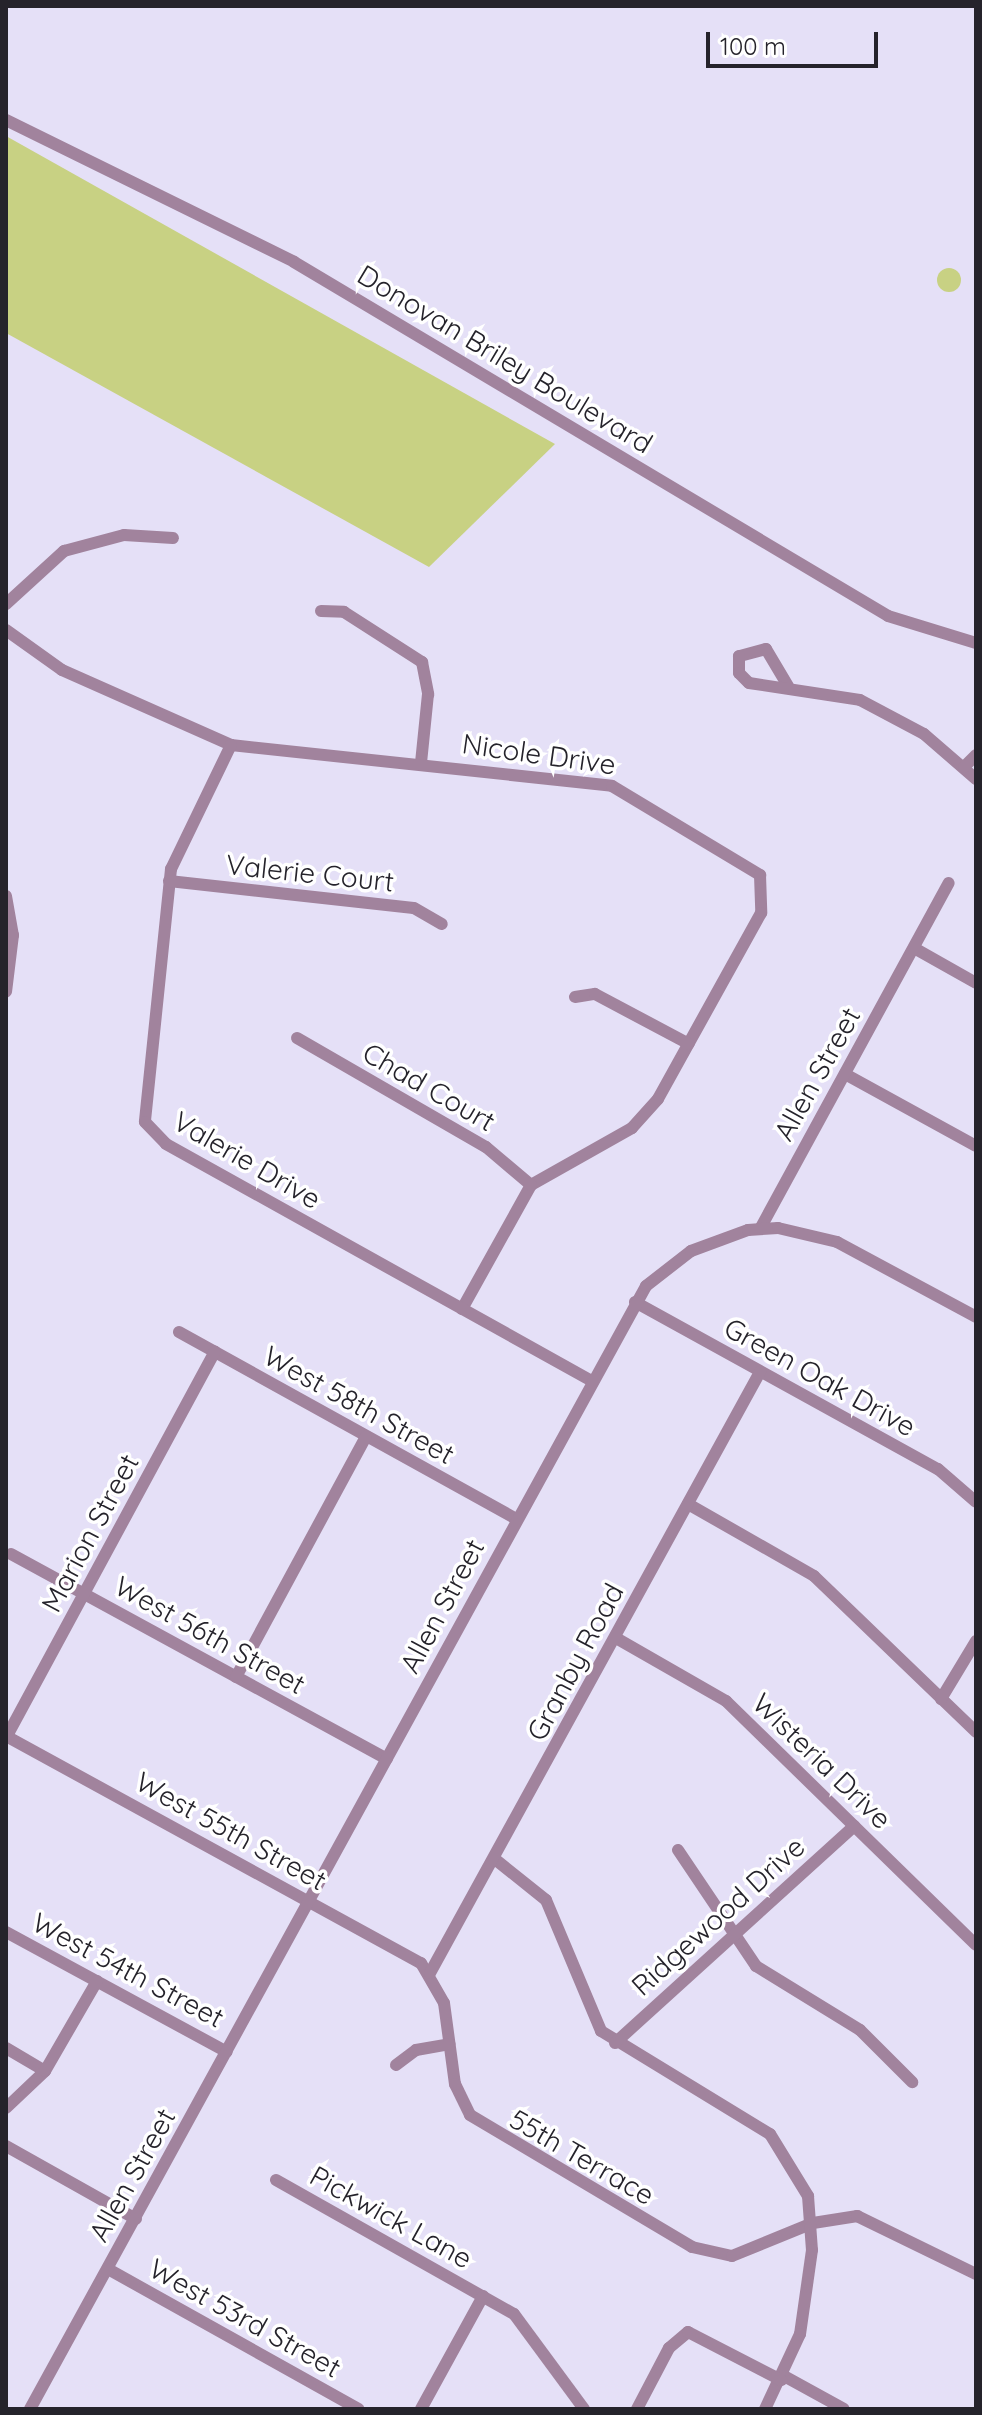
<!DOCTYPE html>
<html>
<head>
<meta charset="utf-8">
<style>
	body { margin:0 }
	#map { position:relative; width:982px; height:2415px; overflow:hidden; background:#e5e0f7; font-family:Quicksand,sans-serif }
	div>[style] { position:absolute }
	.green>* { inset:0; background:#c8d183 }
	.round { border-radius:50% }
	.minor>* { height:12px; margin:-6px; padding:0 6px; transform-origin:6px; border-radius:6px; background:#a1839d }
	span { translate:-50% -50%; white-space:nowrap; text-align:center; line-height:1.15; -webkit-text-stroke:7px #fff; paint-order:stroke }
	.street-label { font-size:28px; color:#25232b }
	.frame { position:absolute; inset:0; border:8px solid #25232b; pointer-events:none }
	.scale { position:absolute; left:706px; top:32px; width:172px; height:36px; box-sizing:border-box; border:4px solid #25232b; border-top:0; padding-left:10px; font-size:24px; line-height:28px; white-space:nowrap; color:#25232b; -webkit-text-stroke:6px #fff; paint-order:stroke }
</style>
</head>
<body>
<div id="map">
	<div class="green">
		<div style="clip-path:polygon(6px 136px,555px 444px,429px 567px,6px 333px)"></div>
		<div class="round" style="left:937px;top:268px;width:24px;height:24px"></div>
	</div>
	<div class="minor">
		<div style="left:6px;top:120px;width:321px;rotate:26.2deg"></div>
		<div style="left:294px;top:262px;width:691px;rotate:30.79deg"></div>
		<div style="left:888px;top:616px;width:92px;rotate:17.1deg"></div>
		<div style="left:6px;top:604px;width:79px;rotate:-42.4deg"></div>
		<div style="left:64px;top:551px;width:62px;rotate:-14.9deg"></div>
		<div style="left:124px;top:535px;width:49px;rotate:3.5deg"></div>
		<div style="left:321px;top:611px;width:23px;rotate:2deg"></div>
		<div style="left:344px;top:612px;width:93px;rotate:32.7deg"></div>
		<div style="left:422px;top:662px;width:33px;rotate:79deg"></div>
		<div style="left:428px;top:694px;width:69px;rotate:95.8deg"></div>
		<div style="left:6px;top:630px;width:69px;rotate:35.5deg"></div>
		<div style="left:62px;top:670px;width:185px;rotate:23.9deg"></div>
		<div style="left:231px;top:745px;width:383px;rotate:6.1deg"></div>
		<div style="left:612px;top:786px;width:173px;rotate:31deg"></div>
		<div style="left:760px;top:875px;width:38px;rotate:88deg"></div>
		<div style="left:761px;top:913px;width:213px;rotate:119deg"></div>
		<div style="left:658px;top:1099px;width:39px;rotate:132deg"></div>
		<div style="left:632px;top:1128px;width:116px;rotate:150.6deg"></div>
		<div style="left:531px;top:1185px;width:142px;rotate:119.1deg"></div>
		<div style="left:788px;top:686px;width:43px;rotate:-120.7deg"></div>
		<div style="left:766px;top:649px;width:28px;rotate:165deg"></div>
		<div style="left:739px;top:656px;width:17px;rotate:90deg"></div>
		<div style="left:739px;top:673px;width:14px;rotate:45deg"></div>
		<div style="left:749px;top:683px;width:112px;rotate:8.7deg"></div>
		<div style="left:860px;top:700px;width:72px;rotate:28deg"></div>
		<div style="left:924px;top:734px;width:69px;rotate:40.9deg"></div>
		<div style="left:231px;top:745px;width:138px;rotate:115.8deg"></div>
		<div style="left:171px;top:869px;width:254px;rotate:95.9deg"></div>
		<div style="left:145px;top:1122px;width:30px;rotate:46deg"></div>
		<div style="left:166px;top:1144px;width:485px;rotate:29.1deg"></div>
		<div style="left:964px;top:767px;width:17px;rotate:-45deg"></div>
		<div style="left:169px;top:881px;width:246px;rotate:6.3deg"></div>
		<div style="left:414px;top:908px;width:32px;rotate:30deg"></div>
		<div style="left:6px;top:896px;width:40px;rotate:80deg"></div>
		<div style="left:13px;top:935px;width:57px;rotate:97deg"></div>
		<div style="left:914px;top:948px;width:71px;rotate:29.4deg"></div>
		<div style="left:575px;top:997px;width:20px;rotate:-9deg"></div>
		<div style="left:595px;top:994px;width:106px;rotate:28deg"></div>
		<div style="left:297px;top:1038px;width:218px;rotate:30deg"></div>
		<div style="left:486px;top:1147px;width:59px;rotate:40.2deg"></div>
		<div style="left:845px;top:1074px;width:149px;rotate:28.8deg"></div>
		<div style="left:760px;top:1229px;width:394px;rotate:-61.4deg"></div>
		<div style="left:635px;top:1302px;width:346px;rotate:28.9deg"></div>
		<div style="left:938px;top:1469px;width:50px;rotate:41deg"></div>
		<div style="left:179px;top:1332px;width:385px;rotate:29deg"></div>
		<div style="left:688px;top:1504px;width:145px;rotate:29.7deg"></div>
		<div style="left:814px;top:1576px;width:225px;rotate:43.9deg"></div>
		<div style="left:11px;top:1554px;width:428px;rotate:28.6deg"></div>
		<div style="left:616px;top:1638px;width:127px;rotate:29.8deg"></div>
		<div style="left:726px;top:1701px;width:349px;rotate:44.3deg"></div>
		<div style="left:236px;top:1677px;width:273px;rotate:-61.6deg"></div>
		<div style="left:941px;top:1699px;width:68px;rotate:-58.9deg"></div>
		<div style="left:6px;top:1736px;width:473px;rotate:28.7deg"></div>
		<div style="left:421px;top:1963px;width:46px;rotate:60.1deg"></div>
		<div style="left:444px;top:2003px;width:82px;rotate:82.3deg"></div>
		<div style="left:455px;top:2084px;width:34px;rotate:64deg"></div>
		<div style="left:470px;top:2115px;width:258px;rotate:30.7deg"></div>
		<div style="left:692px;top:2247px;width:41px;rotate:12.7deg"></div>
		<div style="left:732px;top:2256px;width:87px;rotate:-22.2deg"></div>
		<div style="left:813px;top:2223px;width:45px;rotate:-9deg"></div>
		<div style="left:857px;top:2216px;width:132px;rotate:26deg"></div>
		<div style="left:7px;top:1736px;width:437px;rotate:-61.6deg"></div>
		<div style="left:678px;top:1850px;width:140px;rotate:56.1deg"></div>
		<div style="left:756px;top:1966px;width:122px;rotate:31.6deg"></div>
		<div style="left:860px;top:2030px;width:74px;rotate:45deg"></div>
		<div style="left:496px;top:1860px;width:64px;rotate:38.7deg"></div>
		<div style="left:546px;top:1900px;width:142px;rotate:67.2deg"></div>
		<div style="left:601px;top:2031px;width:198px;rotate:31.4deg"></div>
		<div style="left:770px;top:2134px;width:73px;rotate:58.5deg"></div>
		<div style="left:808px;top:2196px;width:54px;rotate:85.8deg"></div>
		<div style="left:812px;top:2250px;width:85px;rotate:98.1deg"></div>
		<div style="left:800px;top:2334px;width:83px;rotate:115deg"></div>
		<div style="left:6px;top:1932px;width:251px;rotate:28.5deg"></div>
		<div style="left:430px;top:1973px;width:686px;rotate:-61.23deg"></div>
		<div style="left:615px;top:2043px;width:323px;rotate:-42.2deg"></div>
		<div style="left:6px;top:2048px;width:45px;rotate:30.5deg"></div>
		<div style="left:396px;top:2065px;width:25px;rotate:-37deg"></div>
		<div style="left:416px;top:2050px;width:34px;rotate:-10deg"></div>
		<div style="left:6px;top:2108px;width:54px;rotate:-43.5deg"></div>
		<div style="left:45px;top:2071px;width:104px;rotate:-60deg"></div>
		<div style="left:6px;top:2146px;width:149px;rotate:29.3deg"></div>
		<div style="left:276px;top:2180px;width:273px;rotate:29.4deg"></div>
		<div style="left:514px;top:2314px;width:118px;rotate:53.6deg"></div>
		<div style="left:108px;top:2269px;width:287px;rotate:29.2deg"></div>
		<div style="left:784px;top:2376px;width:68px;rotate:28.8deg"></div>
		<div style="left:30px;top:2409px;width:1281px;rotate:-61.25deg"></div>
		<div style="left:646px;top:1286px;width:57px;rotate:-37.9deg"></div>
		<div style="left:691px;top:1251px;width:61px;rotate:-20.2deg"></div>
		<div style="left:748px;top:1230px;width:30px;rotate:-4deg"></div>
		<div style="left:778px;top:1228px;width:61px;rotate:13.3deg"></div>
		<div style="left:837px;top:1242px;width:158px;rotate:28.3deg"></div>
		<div style="left:421px;top:2409px;width:129px;rotate:-61.2deg"></div>
		<div style="left:637px;top:2409px;width:69px;rotate:-62.3deg"></div>
		<div style="left:669px;top:2348px;width:25px;rotate:-40deg"></div>
		<div style="left:688px;top:2332px;width:105px;rotate:27.3deg"></div>
	</div>
	<div class="street-label">
		<span style="left:505px;top:359px;rotate:31deg">Donovan Briley Boulevard</span>
		<span style="left:539px;top:754px;rotate:8deg">Nicole Drive</span>
		<span style="left:310px;top:873px;rotate:6deg">Valerie Court</span>
		<span style="left:817px;top:1074px;rotate:-61deg">Allen Street</span>
		<span style="left:429px;top:1087px;rotate:30deg">Chad Court</span>
		<span style="left:247px;top:1160px;rotate:30deg">Valerie Drive</span>
		<span style="left:820px;top:1377px;rotate:29deg">Green Oak Drive</span>
		<span style="left:359px;top:1405px;rotate:29deg">West 58th Street</span>
		<span style="left:90px;top:1533px;rotate:-62deg">Marion Street</span>
		<span style="left:442px;top:1606px;rotate:-62deg">Allen Street</span>
		<span style="left:210px;top:1635px;rotate:29deg">West 56th Street</span>
		<span style="left:575px;top:1662px;rotate:-62deg">Granby Road</span>
		<span style="left:822px;top:1761px;rotate:44deg">Wisteria Drive</span>
		<span style="left:231px;top:1831px;rotate:29deg">West 55th Street</span>
		<span style="left:718px;top:1916px;rotate:-42deg">Ridgewood Drive</span>
		<span style="left:128px;top:1970px;rotate:28deg">West 54th Street</span>
		<span style="left:582px;top:2157px;rotate:30deg">55th Terrace</span>
		<span style="left:132px;top:2175px;rotate:-61deg">Allen Street</span>
		<span style="left:391px;top:2217px;rotate:29deg">Pickwick Lane</span>
		<span style="left:245px;top:2318px;rotate:29deg">West 53rd Street</span>
	</div>
	<div class="frame"></div>
	<div class="scale">100 m</div>
</div>
</body>
</html>
